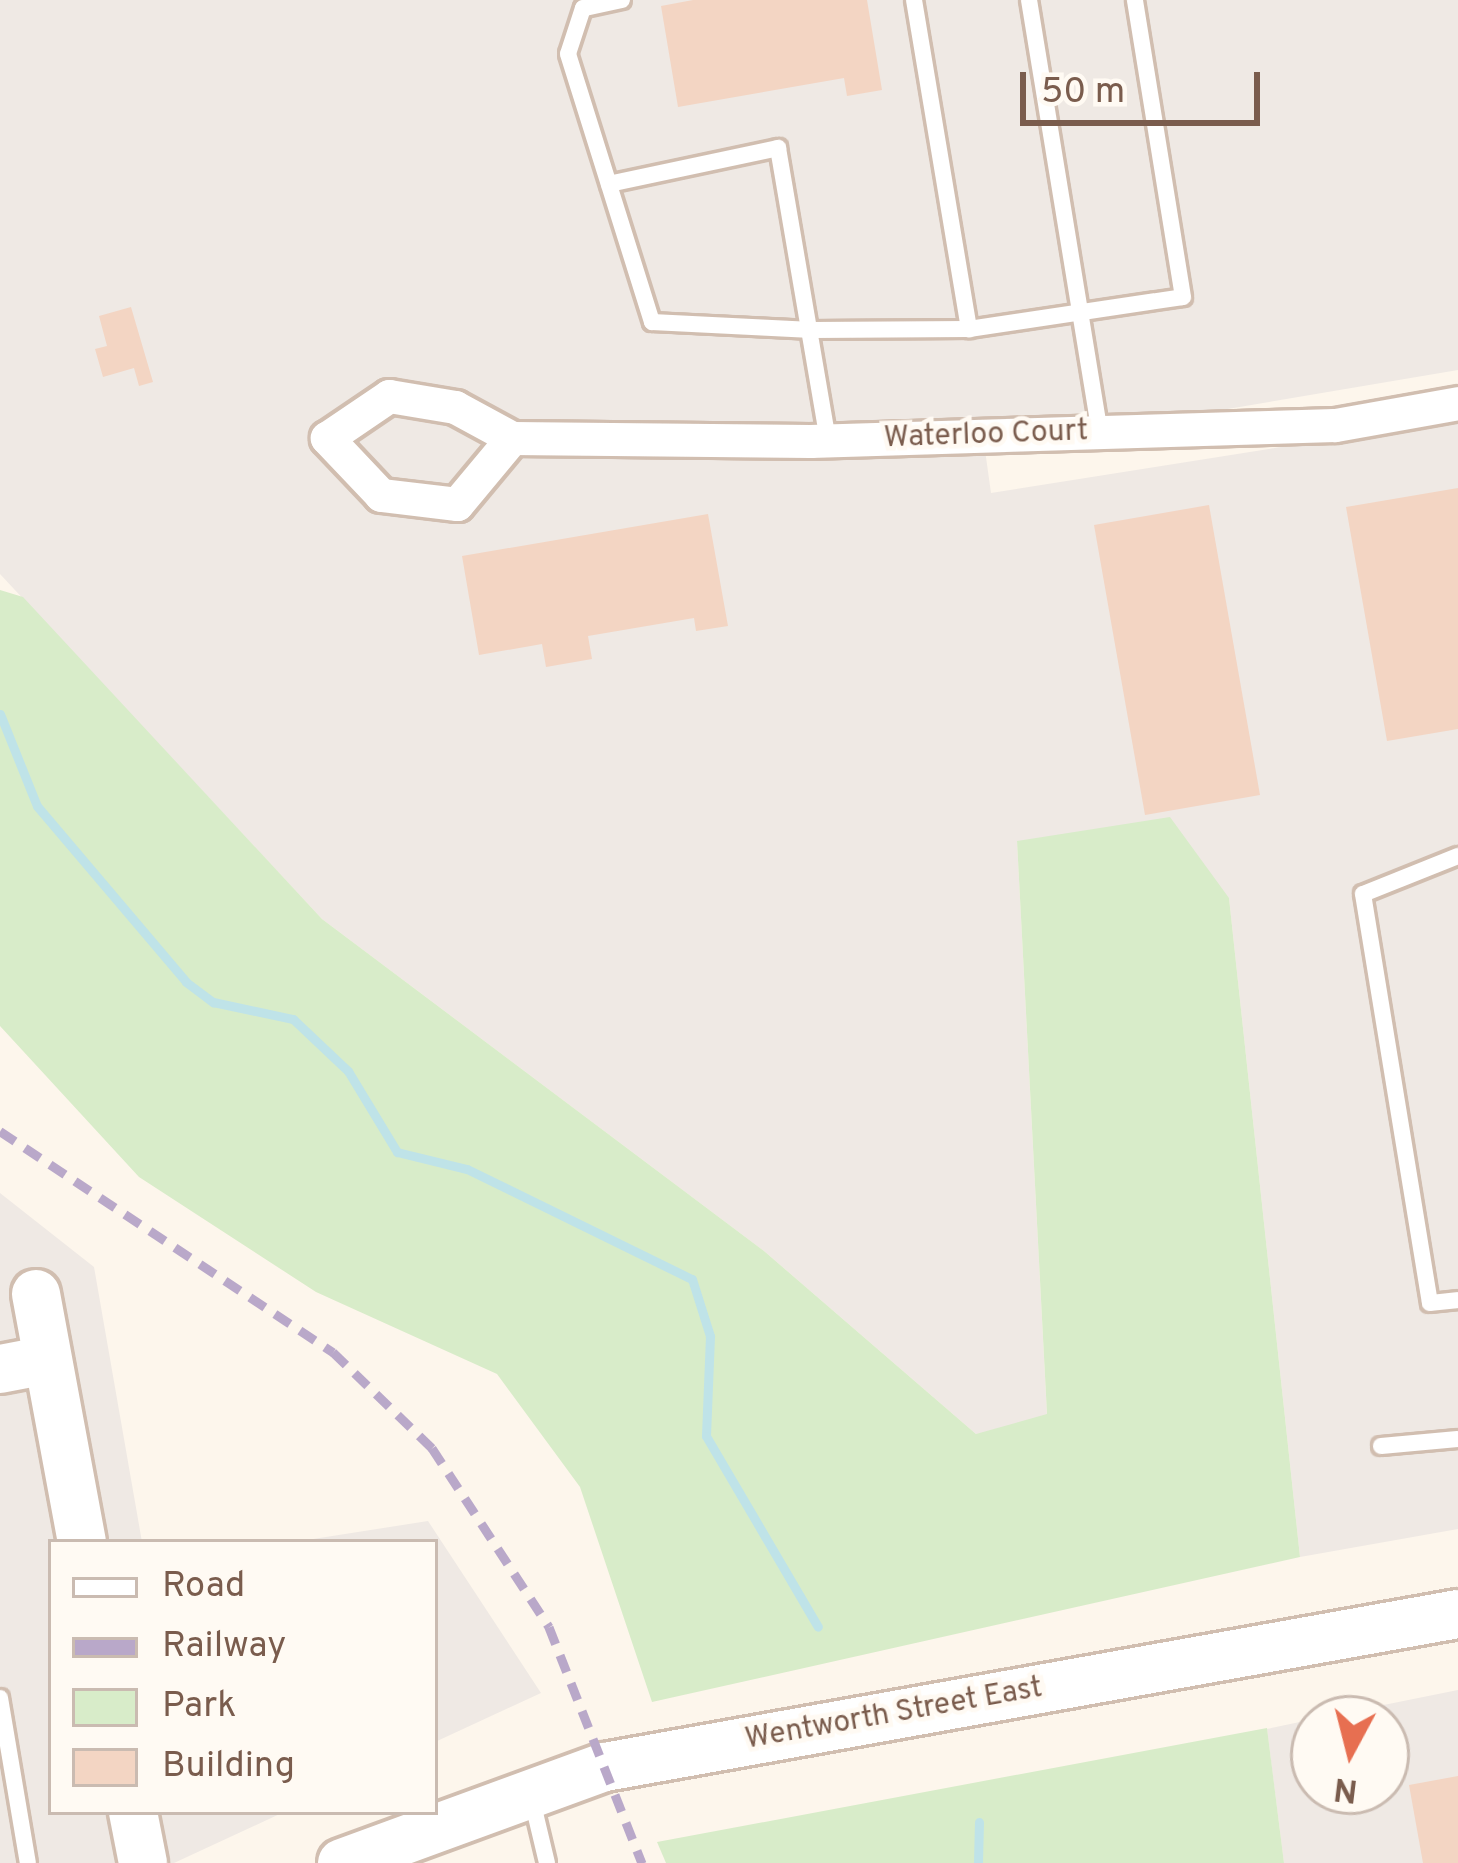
<!DOCTYPE html>
<html>
<head>
<meta charset="utf-8">
<style>
	body { margin:0 }
	#map { position:relative; width:1458px; height:1863px; overflow:hidden; background:#fdf6ec; font-family:Overpass,sans-serif }
	div>[style] { position:absolute }
	.industrial>* { inset:0; background:#efe9e4 }
	.green>* { inset:0; background:#d8ecc9 }
	.stream>* { height:9px; margin:-4.5px; padding:0 4.5px; transform-origin:4.5px; border-radius:4.5px; background:#bfe3e8 }
	.building>* { inset:0; background:#f3d5c3 }
	.roads { filter:drop-shadow(3px 0 #d1beb0) drop-shadow(-3px 0 #d1beb0) drop-shadow(0 3px #d1beb0) drop-shadow(0 -3px #d1beb0) }
	.lane>* { height:16px; margin:-8px; padding:0 8px; transform-origin:8px; border-radius:8px; background:#fff }
	.street>* { height:33px; margin:-16.5px; padding:0 16.5px; transform-origin:16.5px; border-radius:16.5px; background:#fff }
	.secondary>* { height:48px; margin:-24px; padding:0 24px; transform-origin:24px; border-radius:24px; background:#fff }
	.rail>* { height:9px; margin-top:-4.5px; transform-origin:0; background:repeating-linear-gradient(90deg,#b9a8c9 0 18px,transparent 0 30px) }
	span { translate:-50% -50%; white-space:nowrap; text-align:center; line-height:1.15; -webkit-text-stroke:9px #fffaf3; paint-order:stroke }
	.street-label { font-size:30px; color:#7a5c4d }
	.legend { position:absolute; left:48px; top:1539px; width:390px; height:276px; box-sizing:border-box; background:#fffaf3; border:3px solid #cabbb1; margin:0; padding:15px 21px; list-style:none; font-size:36px; color:#7a5c4d }
	.legend li { display:flex; align-items:center; gap:24px; height:60px }
	.legend b { width:60px; border:3px solid #cabbb1 }
	.north { position:absolute; left:1290px; top:1695px; width:120px; height:120px; box-sizing:border-box; background:#fffaf3; border:3px solid #cabbb1; border-radius:50%; rotate:187deg; font-size:33px; font-weight:700; line-height:48px; text-align:center; color:#7a5c4d }
	.north::after { content:''; display:block; margin:auto; width:42px; height:54px; background:#e76f51; clip-path:polygon(50% 0,100% 100%,50% 72%,0 100%) }
	.scale { position:absolute; left:1020px; top:72px; width:240px; height:54px; box-sizing:border-box; border:6px solid #7a5c4d; border-top:0; padding-left:15px; font-size:36px; line-height:42px; white-space:nowrap; color:#7a5c4d; -webkit-text-stroke:9px #fffaf3; paint-order:stroke }
</style>
</head>
<body>
<div id="map">
	<div class="industrial">
		<div style="clip-path:polygon(0 0,1458px 0,1458px 370px,985px 450px,991px 493px,1458px 419px,1458px 1529px,1300px 1557px,1229px 898px,1017px 841px,1047px 1415px,1012px 1431px,976px 1434px,764px 1251px,322px 919px,0 574px)"></div>
		<div style="clip-path:polygon(0 1193px,94px 1267px,142px 1542px,51px 1542px,51px 1812px,284px 1812px,174px 1863px,0 1863px)"></div>
		<div style="clip-path:polygon(428px 1521px,541px 1693px,435px 1742px,435px 1542px,294px 1542px)"></div>
		<div style="clip-path:polygon(1458px 1690px,1458px 1863px,1284px 1863px,1267px 1729px,1314px 1719px,1314px 1791px,1386px 1791px,1386px 1719px,1314px 1719px)"></div>
	</div>
	<div class="green">
		<div style="clip-path:polygon(0 590px,23px 597px,322px 919px,764px 1251px,976px 1434px,1047px 1414px,1017px 841px,1170px 817px,1229px 898px,1300px 1557px,652px 1702px,580px 1487px,497px 1374px,316px 1292px,139px 1177px,0 1026px)"></div>
		<div style="clip-path:polygon(1267px 1728px,1284px 1863px,666px 1863px,657px 1842px)"></div>
	</div>
	<div class="stream">
		<div style="left:0;top:714px;width:99px;rotate:68.1deg"></div>
		<div style="left:37px;top:806px;width:231px;rotate:49.7deg"></div>
		<div style="left:186px;top:982px;width:34px;rotate:37deg"></div>
		<div style="left:213px;top:1002px;width:82px;rotate:12deg"></div>
		<div style="left:293px;top:1019px;width:76px;rotate:43.4deg"></div>
		<div style="left:348px;top:1071px;width:95px;rotate:58.8deg"></div>
		<div style="left:397px;top:1152px;width:72px;rotate:13.7deg"></div>
		<div style="left:467px;top:1169px;width:250px;rotate:26.1deg"></div>
		<div style="left:692px;top:1279px;width:60px;rotate:72.5deg"></div>
		<div style="left:710px;top:1336px;width:100px;rotate:92.3deg"></div>
		<div style="left:706px;top:1436px;width:221px;rotate:59.6deg"></div>
		<div style="left:978px;top:1863px;width:41px;rotate:-88.6deg"></div>
	</div>
	<div class="building">
		<div style="clip-path:polygon(693px 0,867px 0,882px 90px,847px 96px,844px 78px,678px 107px,661px 6px)"></div>
		<div style="clip-path:polygon(131px 307px,153px 382px,139px 386px,134px 368px,103px 377px,95px 349px,107px 346px,99px 316px)"></div>
		<div style="clip-path:polygon(1458px 488px,1458px 729px,1387px 741px,1346px 507px)"></div>
		<div style="clip-path:polygon(1209px 505px,1260px 795px,1145px 815px,1094px 525px)"></div>
		<div style="clip-path:polygon(708px 514px,728px 626px,696px 631px,694px 618px,588px 636px,592px 659px,546px 667px,542px 644px,479px 655px,462px 556px)"></div>
		<div style="clip-path:polygon(1458px 1776px,1458px 1863px,1423px 1863px,1409px 1785px)"></div>
	</div>
	<div class="roads">
		<div class="lane">
			<div style="left:622px;top:0;width:40px;rotate:168deg"></div>
			<div style="left:583px;top:8px;width:48px;rotate:108.1deg"></div>
			<div style="left:568px;top:54px;width:281px;rotate:72.6deg"></div>
			<div style="left:652px;top:322px;width:160px;rotate:2.9deg"></div>
			<div style="left:812px;top:330px;width:157px;rotate:-0.4deg"></div>
			<div style="left:969px;top:329px;width:216px;rotate:-8.5deg"></div>
			<div style="left:1183px;top:297px;width:301px;rotate:-99.2deg"></div>
			<div style="left:914px;top:0;width:334px;rotate:80.5deg"></div>
			<div style="left:1029px;top:0;width:439px;rotate:80.7deg"></div>
			<div style="left:609px;top:184px;width:173px;rotate:-12deg"></div>
			<div style="left:778px;top:148px;width:296px;rotate:80.3deg"></div>
			<div style="left:1458px;top:856px;width:102px;rotate:158.2deg"></div>
			<div style="left:1363px;top:894px;width:414px;rotate:80.7deg"></div>
			<div style="left:1430px;top:1303px;width:28px;rotate:-6deg"></div>
			<div style="left:1381px;top:1446px;width:77px;rotate:-5.2deg"></div>
			<div style="left:0;top:1698px;width:167px;rotate:80.4deg"></div>
			<div style="left:532px;top:1800px;width:65px;rotate:76.6deg"></div>
		</div>
		<div class="street">
			<div style="left:512px;top:438px;width:86px;rotate:129.8deg"></div>
			<div style="left:457px;top:504px;width:77px;rotate:-173.2deg"></div>
			<div style="left:381px;top:495px;width:79px;rotate:-133.5deg"></div>
			<div style="left:327px;top:438px;width:75px;rotate:-34.1deg"></div>
			<div style="left:389px;top:396px;width:67px;rotate:9.5deg"></div>
			<div style="left:455px;top:407px;width:65px;rotate:28.5deg"></div>
			<div style="left:512px;top:438px;width:298px;rotate:0.6deg"></div>
			<div style="left:810px;top:441px;width:525px;rotate:-1.75deg"></div>
			<div style="left:1335px;top:425px;width:125px;rotate:-10.1deg"></div>
		</div>
		<div class="secondary">
			<div style="left:36px;top:1294px;width:252px;rotate:79.5deg"></div>
			<div style="left:0;top:1369px;width:48px;rotate:-10.8deg"></div>
			<div style="left:133px;top:1812px;width:52px;rotate:78.9deg"></div>
			<div style="left:342px;top:1863px;width:280px;rotate:-20.1deg"></div>
			<div style="left:605px;top:1767px;width:867px;rotate:-10.17deg"></div>
		</div>
	</div>
	<div class="rail">
		<div style="left:0;top:1131px;width:400px;rotate:33.6deg"></div>
		<div style="left:333px;top:1352px;width:138px;rotate:44.1deg"></div>
		<div style="left:432px;top:1448px;width:214px;rotate:56.8deg"></div>
		<div style="left:549px;top:1627px;width:254px;rotate:68.5deg"></div>
	</div>
	<div class="street-label">
		<span style="left:986px;top:436px;rotate:-2deg">Waterloo Court</span>
		<span style="left:894px;top:1715px;rotate:-10deg">Wentworth Street East</span>
	</div>
	<ul class="legend">
	<li><b style="height:15px;background:#fff"></b>Road</li>
	<li><b style="height:15px;background:#b9a8c9"></b>Railway</li>
	<li><b style="height:33px;background:#d8ecc9"></b>Park</li>
	<li><b style="height:33px;background:#f3d5c3"></b>Building</li>
	</ul>
	<div class="north">N</div>
	<div class="scale">50 m</div>
</div>
</body>
</html>
